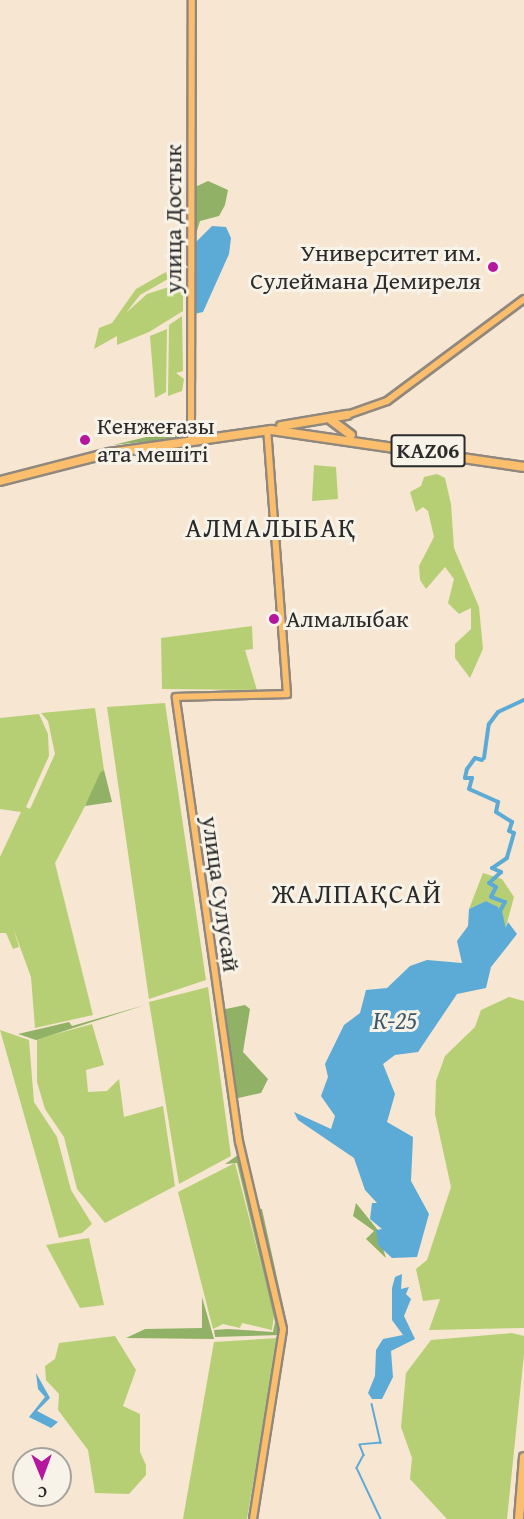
<!DOCTYPE html>
<html>
<head>
<meta charset="utf-8">
<style>
	body { margin:0 }
	#map { position:relative; width:524px; height:1519px; overflow:hidden; background:#f6e6d2; font-family:"Gentium Book Plus",serif }
	div>[style] { position:absolute }
	.green>* { inset:0; background:#b7cf74 }
	.forest>* { inset:0; background:#91b266 }
	.water>* { inset:0; background:#5caad6 }
	.stream>* { height:1.5px; margin:-0.75px; padding:0 0.75px; transform-origin:0.75px; border-radius:0.75px; background:#5caad6 }
	.river>* { height:4px; margin:-2px; padding:0 2px; transform-origin:2px; border-radius:2px; background:#5caad6 }
	.roads { filter:drop-shadow(2px 0 #90887e) drop-shadow(-2px 0 #90887e) drop-shadow(0 2px #90887e) drop-shadow(0 -2px #90887e) }
	.major>* { height:6px; margin:-3px; padding:0 3px; transform-origin:3px; border-radius:3px; background:#fabe6d }
	.highway>* { height:8px; margin:-4px; padding:0 4px; transform-origin:4px; border-radius:4px; background:#fabe6d }
	.dots>* { width:16px; height:16px; translate:-50% -50%; box-sizing:border-box; border:3px solid #f7f3e8; border-radius:50% }
	span { translate:-50% -50%; white-space:nowrap; text-align:center; line-height:1.15; -webkit-text-stroke:6px #f7f3e8; paint-order:stroke }
	.shield-label span { padding:2px 4px; background:#f7f3e8; border:2px solid; border-radius:4px; -webkit-text-stroke-width:0 }
	.shield-label { font-size:22px; color:#2b2b2b; font-weight:700 }
	.street-label { font-size:24px; color:#2b2b2b }
	.poi-label { font-size:24px; color:#2b2b2b }
	.right { translate:-100% -50%; text-align:right }
	.left { translate:0 -50%; text-align:left }
	.water-label { font-size:26px; color:#3c5767; font-style:italic }
	.quarter-label { font-size:27px; color:#2b2b2b; letter-spacing:1.5px }
	.north { position:absolute; left:12px; top:1447px; width:60px; height:60px; box-sizing:border-box; background:#f7f3e8; border:2px solid #a5a39c; border-radius:50%; rotate:179deg; font-size:16px; font-weight:700; line-height:24px; text-align:center; color:#2b2b2b }
	.north::after { content:''; display:block; margin:auto; width:21px; height:27px; background:#b5179e; clip-path:polygon(50% 0,100% 100%,50% 72%,0 100%) }
</style>
</head>
<body>
<div id="map">
	<div class="green">
		<div style="clip-path:polygon(166px 272px,168px 279px,140px 295px,126px 313px,147px 294px,175px 285px,183px 286px,183px 311px,149px 332px,117px 345px,117px 336px,94px 349px,99px 328px,112px 323px,136px 289px)"></div>
		<div style="clip-path:polygon(182px 316px,183px 371px,176px 373px,184px 379px,182px 391px,168px 396px,169px 325px)"></div>
		<div style="clip-path:polygon(167px 329px,166px 392px,155px 398px,150px 336px)"></div>
		<div style="clip-path:polygon(314px 465px,336px 467px,338px 499px,312px 501px)"></div>
		<div style="clip-path:polygon(437px 474px,445px 478px,451px 504px,454px 548px,479px 607px,483px 649px,470px 678px,455px 658px,455px 644px,471px 629px,471px 608px,459px 614px,448px 603px,454px 579px,445px 567px,426px 589px,420px 580px,419px 566px,434px 537px,428px 511px,423px 507px,416px 512px,410px 492px,421px 486px,424px 477px)"></div>
		<div style="clip-path:polygon(252px 626px,253px 649px,245px 650px,257px 690px,162px 689px,161px 638px)"></div>
		<div style="clip-path:polygon(165px 703px,206px 980px,149px 999px,107px 707px)"></div>
		<div style="clip-path:polygon(95px 708px,104px 770px,55px 863px,93px 1015px,35px 1028px,31px 977px,13px 928px,19px 947px,13px 949px,6px 933px,0 933px,0 857px,21px 812px,0 809px,0 718px,39px 714px,48px 734px,49px 756px,26px 807px,30px 809px,55px 754px,48px 721px,41px 713px)"></div>
		<div style="clip-path:polygon(483px 873px,502px 879px,514px 897px,505px 930px,497px 907px,486px 901px,469px 909px)"></div>
		<div style="clip-path:polygon(208px 987px,231px 1156px,179px 1184px,149px 1002px)"></div>
		<div style="clip-path:polygon(509px 997px,524px 1001px,524px 1328px,429px 1330px,440px 1299px,423px 1301px,416px 1269px,427px 1260px,451px 1187px,435px 1114px,436px 1081px,445px 1056px,475px 1027px,481px 1010px)"></div>
		<div style="clip-path:polygon(92px 1024px,104px 1065px,86px 1070px,88px 1092px,107px 1091px,119px 1079px,124px 1117px,163px 1106px,175px 1186px,105px 1223px,77px 1189px,64px 1137px,45px 1109px,37px 1082px,37px 1039px)"></div>
		<div style="clip-path:polygon(0 1030px,29px 1040px,34px 1102px,57px 1137px,71px 1190px,92px 1224px,82px 1233px,59px 1238px)"></div>
		<div style="clip-path:polygon(235px 1163px,274px 1315px,272px 1330px,242px 1323px,240px 1328px,223px 1324px,213px 1329px,178px 1192px)"></div>
		<div style="clip-path:polygon(89px 1238px,104px 1305px,80px 1308px,46px 1245px)"></div>
		<div style="clip-path:polygon(512px 1333px,524px 1336px,524px 1354px,507px 1519px,447px 1519px,410px 1479px,412px 1458px,401px 1427px,406px 1373px,431px 1340px)"></div>
		<div style="clip-path:polygon(115px 1336px,136px 1370px,123px 1406px,140px 1414px,140px 1452px,146px 1465px,146px 1475px,129px 1494px,95px 1493px,88px 1450px,58px 1410px,59px 1394px,46px 1380px,45px 1366px,55px 1359px,59px 1343px)"></div>
		<div style="clip-path:polygon(278px 1338px,247px 1519px,183px 1519px,214px 1342px)"></div>
	</div>
	<div class="forest">
		<div style="clip-path:polygon(208px 181px,228px 190px,225px 205px,219px 216px,200px 221px,195px 237px,193px 188px)"></div>
		<div style="clip-path:polygon(169px 430px,189px 437px,113px 445px,155px 435px)"></div>
		<div style="clip-path:polygon(104px 770px,112px 802px,85px 806px,100px 773px)"></div>
		<div style="clip-path:polygon(145px 1005px,36px 1040px,18px 1034px,69px 1022px,72px 1026px)"></div>
		<div style="clip-path:polygon(245px 1005px,250px 1009px,243px 1052px,268px 1079px,261px 1093px,234px 1099px,221px 1010px)"></div>
		<div style="clip-path:polygon(238px 1155px,252px 1206px,281px 1335px,215px 1337px,214px 1330px,228px 1329px,273px 1332px,275px 1322px,237px 1163px,225px 1164px)"></div>
		<div style="clip-path:polygon(356px 1203px,377px 1229px,386px 1258px,366px 1239px,374px 1231px,353px 1216px)"></div>
		<div style="clip-path:polygon(256px 1208px,262px 1209px,288px 1328px,284px 1327px)"></div>
		<div style="clip-path:polygon(202px 1297px,214px 1339px,126px 1338px,145px 1329px,202px 1328px)"></div>
	</div>
	<div class="water">
		<div style="clip-path:polygon(212px 226px,226px 227px,231px 238px,229px 254px,203px 312px,194px 314px,196px 242px)"></div>
		<div style="clip-path:polygon(486px 901px,498px 907px,505px 929px,508px 922px,517px 934px,491px 967px,486px 988px,457px 994px,418px 1052px,395px 1055px,383px 1064px,395px 1094px,387px 1122px,413px 1137px,411px 1181px,429px 1214px,417px 1257px,392px 1258px,378px 1245px,376px 1230px,382px 1229px,370px 1219px,372px 1203px,377px 1203px,365px 1190px,354px 1158px,298px 1120px,294px 1112px,331px 1129px,335px 1116px,321px 1096px,328px 1077px,325px 1064px,344px 1025px,360px 1013px,366px 990px,387px 988px,410px 966px,427px 960px,462px 963px,457px 941px,468px 926px,469px 909px)"></div>
		<div style="clip-path:polygon(402px 1274px,401px 1289px,409px 1287px,406px 1294px,411px 1299px,404px 1316px,415px 1339px,391px 1351px,393px 1377px,382px 1399px,372px 1399px,368px 1393px,375px 1376px,376px 1350px,383px 1339px,403px 1335px,392px 1320px,392px 1288px,395px 1277px)"></div>
		<div style="clip-path:polygon(36px 1373px,50px 1398px,37px 1411px,58px 1422px,51px 1428px,29px 1417px,45px 1397px,38px 1389px)"></div>
	</div>
	<div class="stream">
		<div style="left:372px;top:1404px;width:40px;rotate:77deg"></div>
		<div style="left:381px;top:1443px;width:21px;rotate:175deg"></div>
		<div style="left:360px;top:1445px;width:11px;rotate:68deg"></div>
		<div style="left:364px;top:1455px;width:15px;rotate:118deg"></div>
		<div style="left:357px;top:1468px;width:56px;rotate:64.8deg"></div>
	</div>
	<div class="river">
		<div style="left:484px;top:758px;width:34px;rotate:-82deg"></div>
		<div style="left:489px;top:724px;width:15px;rotate:-53deg"></div>
		<div style="left:498px;top:712px;width:29px;rotate:-25deg"></div>
		<div style="left:482px;top:760px;width:7px;rotate:-164deg"></div>
		<div style="left:475px;top:758px;width:14px;rotate:126deg"></div>
		<div style="left:467px;top:769px;width:9px;rotate:103deg"></div>
		<div style="left:465px;top:778px;width:7px"></div>
		<div style="left:472px;top:778px;width:11px;rotate:105deg"></div>
		<div style="left:469px;top:789px;width:32px;rotate:24deg"></div>
		<div style="left:498px;top:802px;width:10px;rotate:101deg"></div>
		<div style="left:496px;top:812px;width:19px;rotate:32deg"></div>
		<div style="left:512px;top:822px;width:9px;rotate:108deg"></div>
		<div style="left:509px;top:831px;width:5px;rotate:22deg"></div>
		<div style="left:514px;top:833px;width:26px;rotate:106deg"></div>
		<div style="left:507px;top:858px;width:18px;rotate:146deg"></div>
		<div style="left:492px;top:868px;width:10px;rotate:24deg"></div>
		<div style="left:501px;top:872px;width:16px;rotate:137deg"></div>
		<div style="left:489px;top:883px;width:8px;rotate:30deg"></div>
		<div style="left:496px;top:887px;width:11px;rotate:117deg"></div>
		<div style="left:491px;top:897px;width:15px;rotate:20deg"></div>
		<div style="left:505px;top:902px;width:10px;rotate:119deg"></div>
		<div style="left:500px;top:911px;width:24px;rotate:78deg"></div>
	</div>
	<div class="roads">
		<div class="major">
			<div style="left:347px;top:415px;width:42px;rotate:-19.3deg"></div>
			<div style="left:387px;top:401px;width:171px;rotate:-36.7deg"></div>
			<div style="left:191px;top:438px;width:438px;rotate:-89.9deg"></div>
			<div style="left:253px;top:1519px;width:192px;rotate:-81deg"></div>
			<div style="left:283px;top:1329px;width:192px;rotate:-103.2deg"></div>
			<div style="left:239px;top:1142px;width:449px;rotate:-98.1deg"></div>
			<div style="left:176px;top:697px;width:111px;rotate:-1.5deg"></div>
			<div style="left:287px;top:694px;width:264px;rotate:-94.3deg"></div>
		</div>
		<div class="highway">
			<div style="left:331px;top:420px;width:25px;rotate:37deg"></div>
			<div style="left:281px;top:426px;width:67px;rotate:-9.5deg"></div>
			<div style="left:0;top:481px;width:113px;rotate:-14.4deg"></div>
			<div style="left:109px;top:453px;width:164px;rotate:-8.1deg"></div>
			<div style="left:271px;top:430px;width:256px;rotate:8.3deg"></div>
			<div style="left:519px;top:1519px;width:62px;rotate:-85.4deg"></div>
		</div>
	</div>
	<div class="dots">
		<div style="left:493px;top:267px;background:#b5179e"></div>
		<div style="left:85px;top:440px;background:#b5179e"></div>
		<div style="left:274px;top:619px;background:#b5179e"></div>
	</div>
	<div class="shield-label">
		<span style="left:428px;top:451px">KАZ06</span>
	</div>
	<div class="street-label">
		<span style="left:173px;top:219px;rotate:-90deg">улица Достык</span>
		<span style="left:221px;top:894px;rotate:82deg">улица Сулусай</span>
	</div>
	<div class="poi-label">
		<span class="right" style="left:481px;top:267px">Университет им.<br>Сулеймана Демиреля</span>
		<span class="left" style="left:97px;top:440px">Кенжеғазы<br>ата мешіті</span>
		<span class="left" style="left:286px;top:619px">Алмалыбак</span>
	</div>
	<div class="water-label">
		<span style="left:395px;top:1020px">К-25</span>
	</div>
	<div class="quarter-label">
		<span style="left:271px;top:528px">АЛМАЛЫБАҚ</span>
		<span style="left:357px;top:894px">ЖАЛПАҚСАЙ</span>
	</div>
	<div class="north">С</div>
</div>
</body>
</html>
